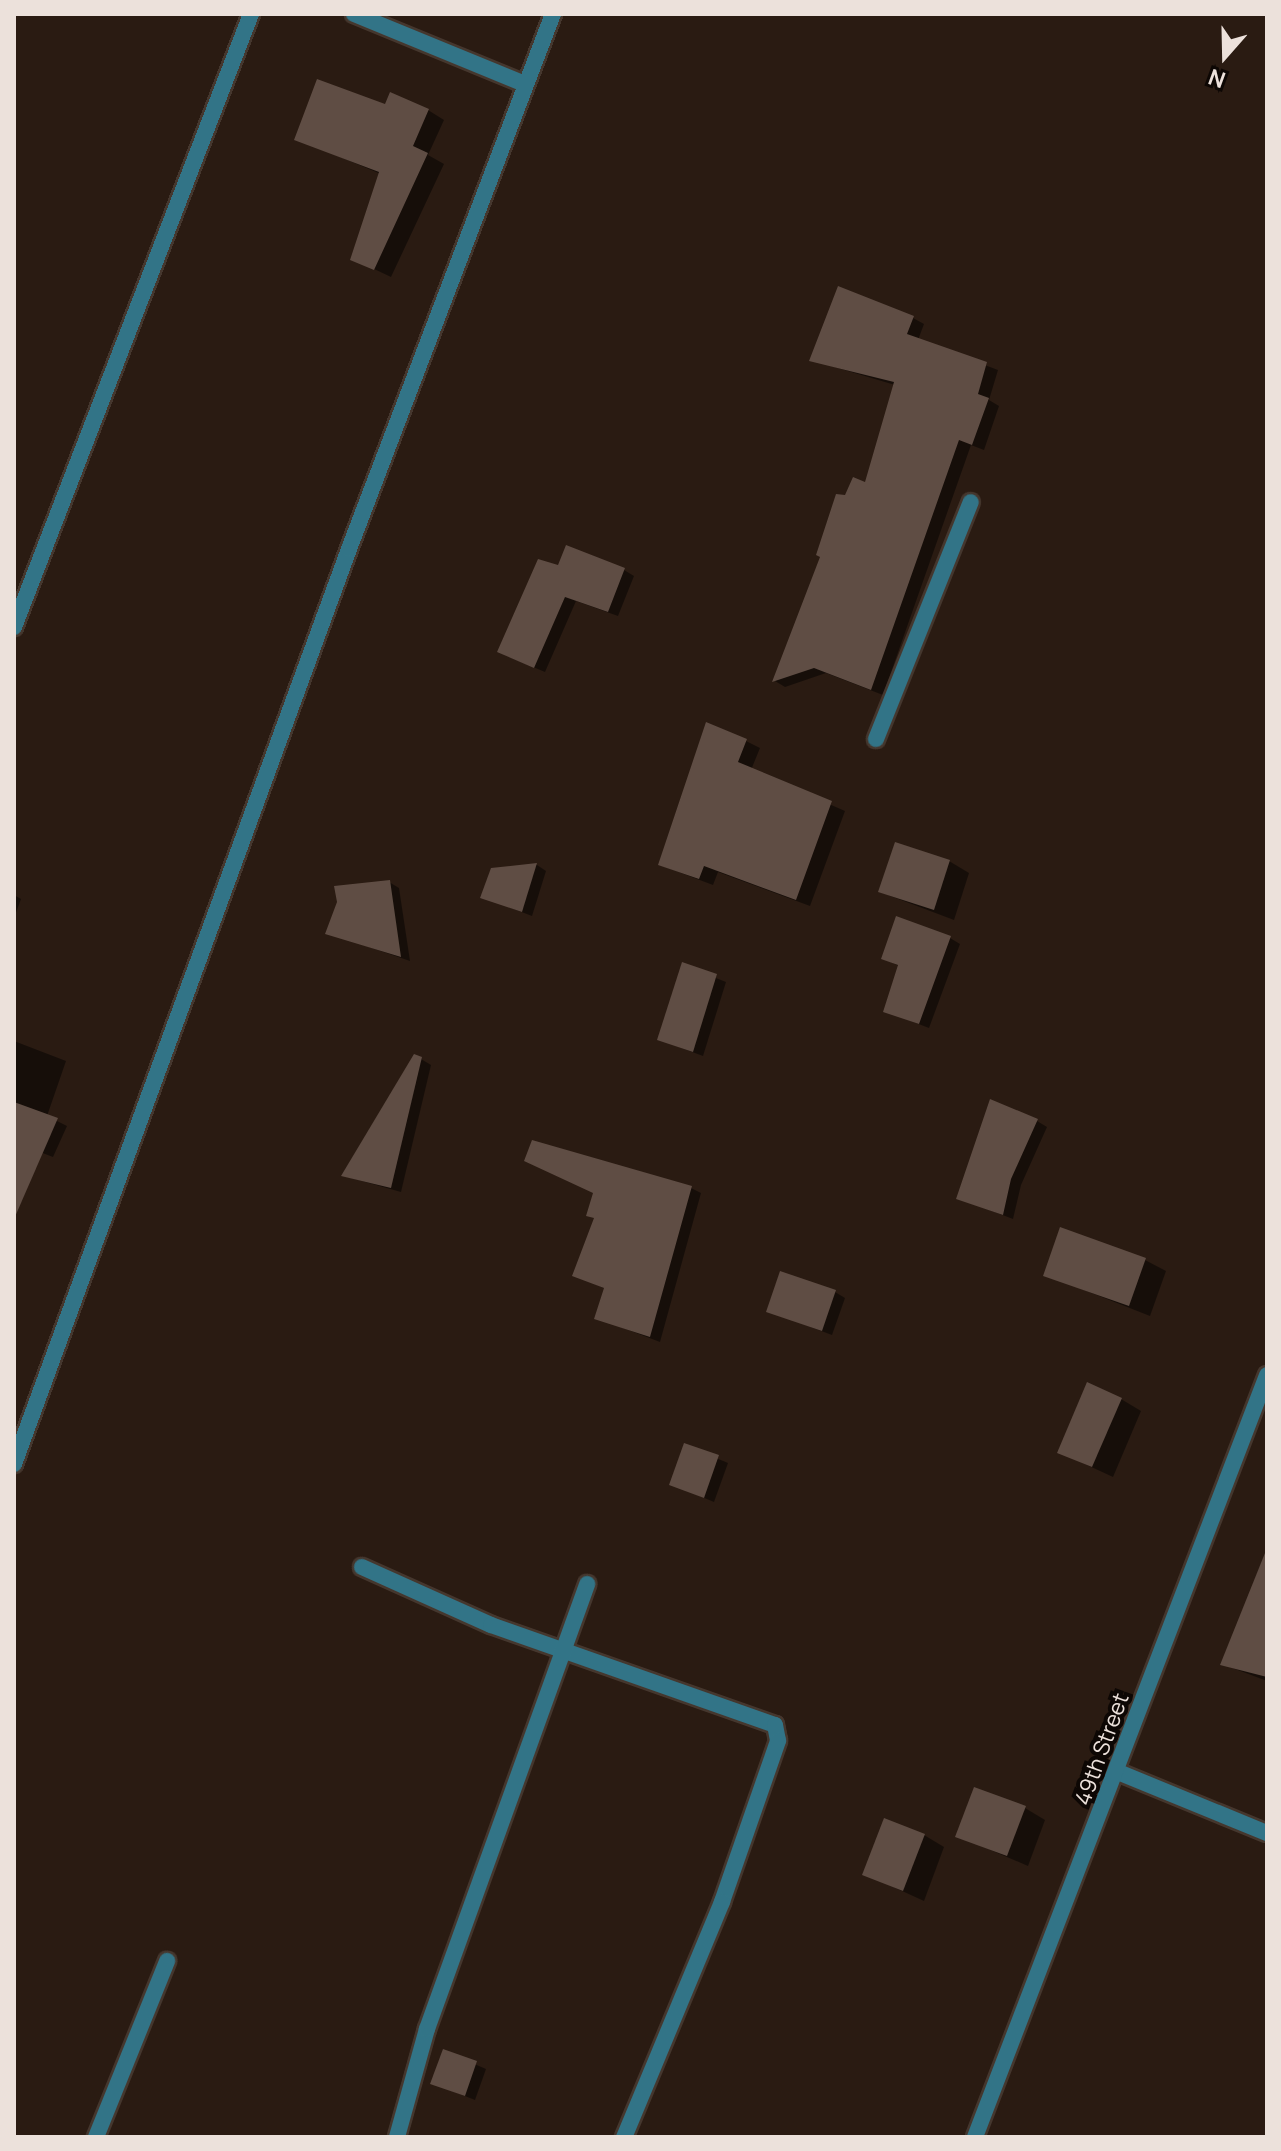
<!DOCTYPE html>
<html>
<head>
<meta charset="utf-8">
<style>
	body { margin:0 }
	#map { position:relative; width:1281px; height:2151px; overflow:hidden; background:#2a1b12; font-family:Manrope,sans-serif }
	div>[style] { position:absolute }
	.shadow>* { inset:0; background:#0007 }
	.building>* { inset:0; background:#5f4d44 }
	.roads { filter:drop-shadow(2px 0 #45372e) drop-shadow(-2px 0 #45372e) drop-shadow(0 2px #45372e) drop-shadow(0 -2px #45372e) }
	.street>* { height:16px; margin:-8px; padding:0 8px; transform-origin:8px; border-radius:8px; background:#327487 }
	span { translate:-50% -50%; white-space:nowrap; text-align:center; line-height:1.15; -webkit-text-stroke:8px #0d0704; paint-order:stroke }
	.street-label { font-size:22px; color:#ece1db }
	.frame { position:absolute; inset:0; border:16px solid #ece1db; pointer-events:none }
	.north { position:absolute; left:1185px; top:16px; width:80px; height:80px; -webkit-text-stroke:6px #0d0704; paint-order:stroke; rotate:200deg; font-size:22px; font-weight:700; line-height:32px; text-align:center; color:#ece1db }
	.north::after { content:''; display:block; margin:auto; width:28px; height:36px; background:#ece1db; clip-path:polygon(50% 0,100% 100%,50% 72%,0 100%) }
</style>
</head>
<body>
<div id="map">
	<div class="shadow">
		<div style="clip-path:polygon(386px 106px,428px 110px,444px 120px,428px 155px,444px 164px,391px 277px,353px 259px,381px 174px,297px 139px)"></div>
		<div style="clip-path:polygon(913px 318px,924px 324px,918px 340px,998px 370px,989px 400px,999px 406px,984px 450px,971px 445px,883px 695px,826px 673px,785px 687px,775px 681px,847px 498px,866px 485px,895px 385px,811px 360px)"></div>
		<div style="clip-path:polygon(559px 567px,624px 570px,634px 576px,618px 616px,576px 601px,545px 672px,509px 657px)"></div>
		<div style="clip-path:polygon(746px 741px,760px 748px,751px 770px,845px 811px,810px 906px,718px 872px,713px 885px,660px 865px)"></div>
		<div style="clip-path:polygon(949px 861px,969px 873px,954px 920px,880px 892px)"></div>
		<div style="clip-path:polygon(537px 865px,546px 871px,532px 916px,483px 897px,492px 870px)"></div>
		<div style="clip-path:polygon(389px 882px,399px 888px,410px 961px,328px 933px)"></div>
		<div style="clip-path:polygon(14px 895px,21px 899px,14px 918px)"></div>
		<div style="clip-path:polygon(950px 938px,960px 944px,929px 1028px,885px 1011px,899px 966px,883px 958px)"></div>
		<div style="clip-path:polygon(683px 965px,726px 982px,703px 1056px,660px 1040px)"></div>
		<div style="clip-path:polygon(14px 1041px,66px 1061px,47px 1116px,67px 1126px,53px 1157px,14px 1142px)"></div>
		<div style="clip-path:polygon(421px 1059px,431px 1065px,401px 1192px,344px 1176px)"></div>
		<div style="clip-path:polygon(1037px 1121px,1047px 1127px,1021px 1185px,1013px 1219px,958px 1198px)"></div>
		<div style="clip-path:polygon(691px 1188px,701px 1193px,660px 1342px,597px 1318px,606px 1289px,575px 1275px)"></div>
		<div style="clip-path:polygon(1145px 1260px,1166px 1271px,1150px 1316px,1046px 1275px)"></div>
		<div style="clip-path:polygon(835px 1292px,845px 1298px,832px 1335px,768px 1311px)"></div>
		<div style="clip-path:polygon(1121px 1399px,1141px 1411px,1113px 1477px,1059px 1452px)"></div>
		<div style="clip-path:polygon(685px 1445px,728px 1463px,714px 1502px,671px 1484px)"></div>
		<div style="clip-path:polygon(1267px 1568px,1267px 1681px,1222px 1664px)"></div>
		<div style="clip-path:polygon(1025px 1808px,1045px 1820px,1028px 1866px,958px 1836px)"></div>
		<div style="clip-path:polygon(924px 1835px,944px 1847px,924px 1901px,865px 1874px)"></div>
		<div style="clip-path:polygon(444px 2051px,486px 2069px,475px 2100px,432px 2083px)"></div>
	</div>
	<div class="building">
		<div style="clip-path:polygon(317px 79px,385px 104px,390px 92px,429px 109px,413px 146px,428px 153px,374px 270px,350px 260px,379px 172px,294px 140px)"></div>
		<div style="clip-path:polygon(838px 286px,914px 316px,907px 334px,987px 362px,978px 394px,989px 398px,972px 445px,959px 440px,871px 690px,814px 668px,772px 682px,820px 557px,816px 555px,836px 494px,845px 495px,853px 477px,865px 482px,894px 382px,809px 361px)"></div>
		<div style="clip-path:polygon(566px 545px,625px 568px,608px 612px,565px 597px,534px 668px,497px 652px,538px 559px,558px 565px)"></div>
		<div style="clip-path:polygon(706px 722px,747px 739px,738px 762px,832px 801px,796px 900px,704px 866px,699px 879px,658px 865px)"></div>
		<div style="clip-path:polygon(895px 842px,950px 860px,934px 910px,878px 892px)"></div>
		<div style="clip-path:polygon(537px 863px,522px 912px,480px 898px,491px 868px)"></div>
		<div style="clip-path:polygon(390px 880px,401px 957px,325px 934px,337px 902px,334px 886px)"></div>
		<div style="clip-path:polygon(896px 916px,951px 936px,919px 1024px,883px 1012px,898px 965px,881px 959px)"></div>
		<div style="clip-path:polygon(682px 962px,717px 974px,693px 1052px,657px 1040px)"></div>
		<div style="clip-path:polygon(414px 1054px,422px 1057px,391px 1188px,341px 1176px)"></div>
		<div style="clip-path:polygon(990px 1099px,1038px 1119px,1011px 1179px,1003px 1215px,956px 1199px)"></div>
		<div style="clip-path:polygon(14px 1102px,58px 1118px,14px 1219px)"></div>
		<div style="clip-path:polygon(532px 1140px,692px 1186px,650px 1337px,594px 1319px,604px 1288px,572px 1276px,594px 1218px,586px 1216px,593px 1193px,524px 1161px)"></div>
		<div style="clip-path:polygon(1060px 1227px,1146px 1258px,1129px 1306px,1043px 1276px)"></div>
		<div style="clip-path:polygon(780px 1271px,836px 1290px,822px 1331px,766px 1312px)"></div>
		<div style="clip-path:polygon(1087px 1382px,1122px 1398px,1092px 1467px,1057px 1453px)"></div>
		<div style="clip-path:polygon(684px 1443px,719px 1455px,704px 1498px,669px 1485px)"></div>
		<div style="clip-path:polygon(1265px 1553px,1267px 1553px,1267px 1677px,1220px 1665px)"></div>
		<div style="clip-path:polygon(974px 1787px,1026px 1806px,1007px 1856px,955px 1837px)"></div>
		<div style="clip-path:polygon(884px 1818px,925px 1834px,903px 1891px,862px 1875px)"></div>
		<div style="clip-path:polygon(443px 2049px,477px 2061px,465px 2096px,430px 2084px)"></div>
	</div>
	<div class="roads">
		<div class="street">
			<div style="left:354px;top:14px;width:185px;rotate:22.3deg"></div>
			<div style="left:14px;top:627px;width:657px;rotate:-68.86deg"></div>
			<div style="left:876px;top:739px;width:255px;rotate:-68.2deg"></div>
			<div style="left:14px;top:1464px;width:974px;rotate:-69.89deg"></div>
			<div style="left:349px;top:549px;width:573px;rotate:-69.13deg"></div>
			<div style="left:362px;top:1567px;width:141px;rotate:24.2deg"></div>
			<div style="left:491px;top:1625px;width:301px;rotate:19.4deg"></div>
			<div style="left:775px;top:1725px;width:16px;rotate:79deg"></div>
			<div style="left:778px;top:1741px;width:170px;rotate:109.2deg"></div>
			<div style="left:722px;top:1902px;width:255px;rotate:112.6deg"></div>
			<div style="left:1118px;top:1772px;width:161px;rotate:22.3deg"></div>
			<div style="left:96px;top:2137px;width:190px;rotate:-68deg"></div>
			<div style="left:397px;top:2137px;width:112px;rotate:-74.5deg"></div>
			<div style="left:427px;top:2029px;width:473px;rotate:-70.2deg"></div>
			<div style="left:975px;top:2137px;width:816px;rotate:-69.03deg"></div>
		</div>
	</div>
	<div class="street-label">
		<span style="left:1102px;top:1749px;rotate:-70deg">49th Street</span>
	</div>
	<div class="frame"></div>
	<div class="north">N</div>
</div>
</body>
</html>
